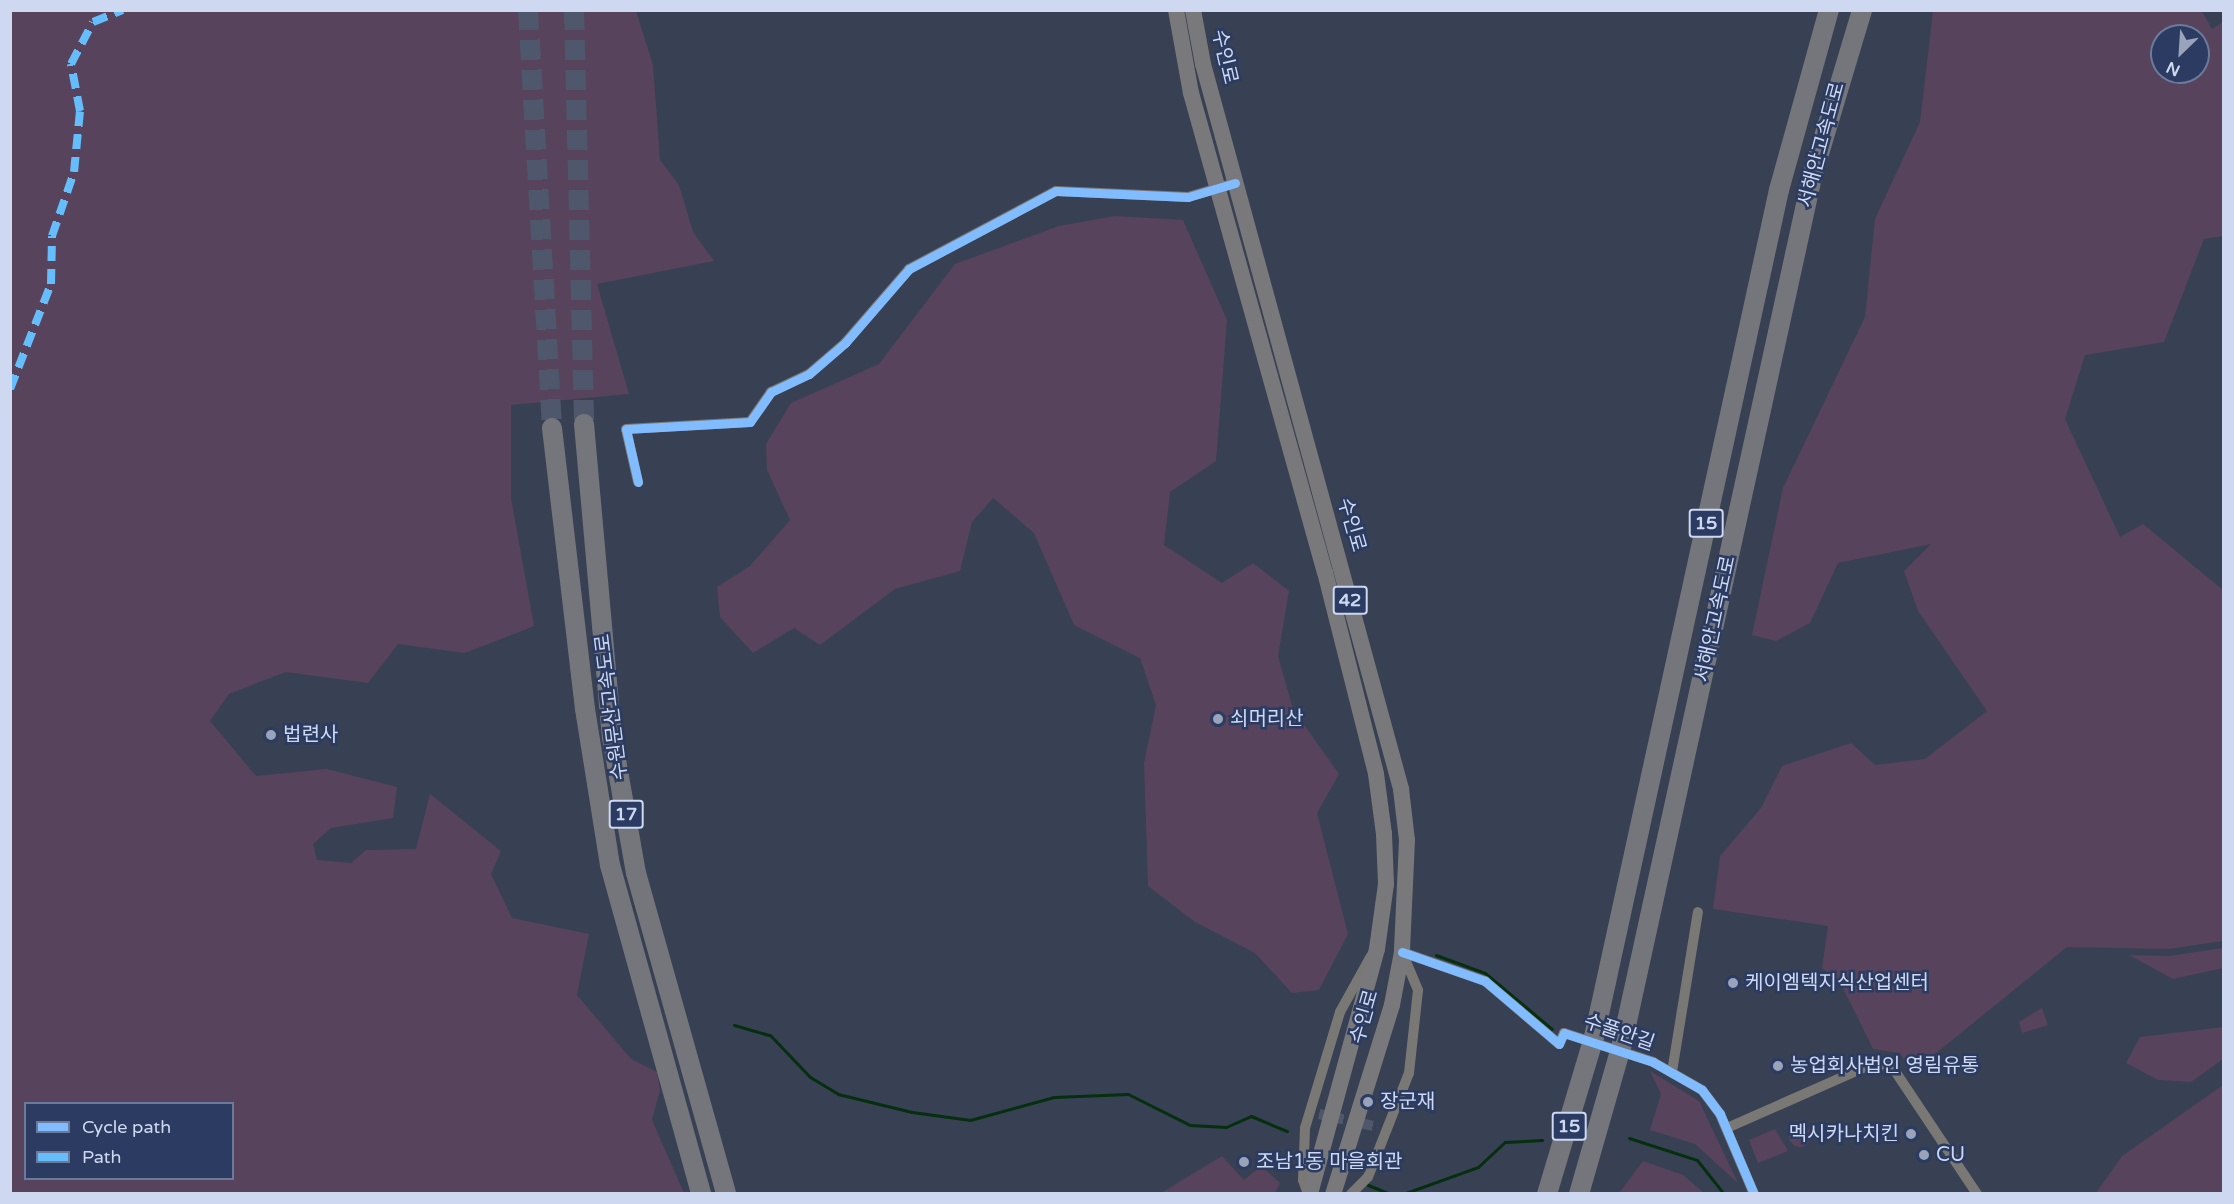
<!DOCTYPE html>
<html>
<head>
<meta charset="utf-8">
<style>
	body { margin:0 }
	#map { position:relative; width:2234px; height:1204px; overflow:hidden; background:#384054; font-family:"Varela Round","Noto Sans KR",sans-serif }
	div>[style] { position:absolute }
	.green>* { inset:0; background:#57435b }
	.round { border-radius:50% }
	.stream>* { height:3px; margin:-1.5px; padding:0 1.5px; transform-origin:1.5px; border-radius:1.5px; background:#052f0e }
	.street-tunnel>* { height:10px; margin-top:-5px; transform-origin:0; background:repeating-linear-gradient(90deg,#4e576c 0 10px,transparent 0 15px) }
	.highway-tunnel>* { height:20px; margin-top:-10px; transform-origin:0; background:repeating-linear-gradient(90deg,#4e576c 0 20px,transparent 0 30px) }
	.street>* { height:10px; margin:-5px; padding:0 5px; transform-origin:5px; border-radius:5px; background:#797875 }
	.primary>* { height:16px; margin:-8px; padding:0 8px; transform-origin:8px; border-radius:8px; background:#79797b }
	.highway>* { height:20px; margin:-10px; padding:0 10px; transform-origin:10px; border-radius:10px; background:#74767b }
	.quiet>* { height:8px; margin-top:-4px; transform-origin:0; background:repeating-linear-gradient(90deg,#66bdfb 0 15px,transparent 0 23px) }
	.cycleway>* { height:9px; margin:-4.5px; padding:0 4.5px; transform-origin:4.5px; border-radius:4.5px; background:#80bcff }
	.dots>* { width:16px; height:16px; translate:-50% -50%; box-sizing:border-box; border:3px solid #2b3b61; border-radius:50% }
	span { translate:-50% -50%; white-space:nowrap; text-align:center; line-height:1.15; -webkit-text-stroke:5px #2b3b61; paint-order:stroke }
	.shield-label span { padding:2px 4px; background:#2b3b61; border:2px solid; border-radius:4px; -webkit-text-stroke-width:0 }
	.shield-label { font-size:18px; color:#ced9f1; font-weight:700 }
	.street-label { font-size:20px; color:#ced9f1 }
	.poi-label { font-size:20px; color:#ced9f1 }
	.left { translate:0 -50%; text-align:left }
	.right { translate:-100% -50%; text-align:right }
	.frame { position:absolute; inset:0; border:12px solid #ced9f1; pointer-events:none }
	.legend { position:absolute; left:24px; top:1102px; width:210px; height:78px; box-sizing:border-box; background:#2b3b61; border:2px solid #6c7a9b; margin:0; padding:8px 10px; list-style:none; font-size:18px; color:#ced9f1 }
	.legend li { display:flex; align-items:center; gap:12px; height:30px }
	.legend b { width:30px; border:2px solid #6c7a9b }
	.north { position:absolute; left:2150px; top:24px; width:60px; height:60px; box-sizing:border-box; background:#2b3b61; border:2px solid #6c7a9b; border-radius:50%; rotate:205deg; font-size:16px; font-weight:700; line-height:24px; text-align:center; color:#ced9f1 }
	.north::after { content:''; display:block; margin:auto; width:21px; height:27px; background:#9aa3ba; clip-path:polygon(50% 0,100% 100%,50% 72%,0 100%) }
</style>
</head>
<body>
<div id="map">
	<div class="green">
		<div style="clip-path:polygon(evenodd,2201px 10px,2212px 29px,2223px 22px,2223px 236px,2204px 239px,2164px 342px,2085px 355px,2065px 419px,2120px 537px,2143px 524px,2223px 590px,2223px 941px,2169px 949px,2067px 947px,1914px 1071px,1899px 1053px,1873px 1049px,1842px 986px,1822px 968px,1828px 926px,1713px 909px,1720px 856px,1761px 808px,1782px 766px,1851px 743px,1875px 765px,1925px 759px,1987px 711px,1918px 611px,1904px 571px,1931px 544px,1838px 563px,1810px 623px,1776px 641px,1752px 635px,1783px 488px,1865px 317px,1875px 219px,1920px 122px,1933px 11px,2201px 10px,2162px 36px,2198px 36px,2198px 72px,2162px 72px,2162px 36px)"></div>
		<div style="clip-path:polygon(evenodd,10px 11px,636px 11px,653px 65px,660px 160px,679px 185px,693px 232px,714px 261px,597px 284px,629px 394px,511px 405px,511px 498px,534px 626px,465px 653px,398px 644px,368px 683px,286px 672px,229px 694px,210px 721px,256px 776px,327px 769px,397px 787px,393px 818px,331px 828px,313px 844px,317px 860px,351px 863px,366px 850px,416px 849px,430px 794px,501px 851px,491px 874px,512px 918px,589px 934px,577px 995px,631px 1059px,657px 1072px,660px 1090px,652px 1120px,684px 1193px,11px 1193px,10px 11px,26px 1104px,232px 1104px,232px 1178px,26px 1178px,26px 1104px)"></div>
		<div style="clip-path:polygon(1115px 216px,1183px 220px,1227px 320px,1216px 461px,1170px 492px,1164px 545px,1222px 583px,1253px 563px,1289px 591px,1278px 656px,1293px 709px,1339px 774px,1317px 813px,1348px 934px,1319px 990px,1292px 993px,1255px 953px,1195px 922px,1148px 886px,1144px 763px,1156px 705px,1140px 658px,1074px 625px,1034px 533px,993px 498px,972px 522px,960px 571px,895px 589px,820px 645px,794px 628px,753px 653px,720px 617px,717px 587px,750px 566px,790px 520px,767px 470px,766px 444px,791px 403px,879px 364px,955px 264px,1059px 226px)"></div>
		<div style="clip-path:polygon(2223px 948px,2223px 968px,2173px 979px,2129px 955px,2169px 956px)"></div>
		<div style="clip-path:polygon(2042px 1008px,2048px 1025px,2022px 1033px,2019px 1022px)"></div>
		<div style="clip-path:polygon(2223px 1027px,2223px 1059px,2191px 1082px,2158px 1080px,2126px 1063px,2140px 1037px)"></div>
		<div style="clip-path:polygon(1650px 1071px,1699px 1101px,1738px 1183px,1695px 1144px,1650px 1130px,1661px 1094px)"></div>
		<div style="clip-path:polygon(2223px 1085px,2223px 1193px,2096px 1193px,2122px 1156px)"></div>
		<div class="round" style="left:1789px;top:1125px;width:22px;height:22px"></div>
		<div style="clip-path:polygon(1775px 1129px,1788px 1151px,1758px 1163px,1749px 1140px)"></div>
		<div style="clip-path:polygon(1222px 1156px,1244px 1180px,1261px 1166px,1280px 1183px,1275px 1193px,1161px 1193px)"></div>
		<div style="clip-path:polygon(1643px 1161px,1683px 1175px,1704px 1193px,1619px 1193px)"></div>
	</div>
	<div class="stream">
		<div style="left:1436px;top:955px;width:52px;rotate:20.2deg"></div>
		<div style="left:1485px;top:973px;width:87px;rotate:39.9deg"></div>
		<div style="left:734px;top:1025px;width:37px;rotate:16deg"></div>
		<div style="left:770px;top:1035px;width:58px;rotate:46.4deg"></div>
		<div style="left:810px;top:1077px;width:33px;rotate:31deg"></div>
		<div style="left:838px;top:1094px;width:76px;rotate:13.7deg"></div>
		<div style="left:912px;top:1112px;width:59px;rotate:7.9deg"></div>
		<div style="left:970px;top:1120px;width:87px;rotate:-15.3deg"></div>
		<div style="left:1054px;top:1097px;width:74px;rotate:-2.3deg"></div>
		<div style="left:1128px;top:1094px;width:69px;rotate:26.6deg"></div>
		<div style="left:1190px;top:1125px;width:36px;rotate:3deg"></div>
		<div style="left:1226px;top:1127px;width:27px;rotate:-24deg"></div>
		<div style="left:1251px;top:1116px;width:39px;rotate:23deg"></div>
		<div style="left:1629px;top:1138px;width:71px;rotate:17.9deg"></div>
		<div style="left:1697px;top:1160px;width:43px;rotate:51.5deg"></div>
		<div style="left:1368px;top:1185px;width:24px;rotate:22deg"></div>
		<div style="left:1403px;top:1194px;width:80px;rotate:-19.8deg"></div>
		<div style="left:1478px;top:1167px;width:37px;rotate:-43deg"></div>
		<div style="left:1505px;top:1142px;width:37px;rotate:-3deg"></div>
	</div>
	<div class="street-tunnel">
		<div style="left:1319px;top:1114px;width:60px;rotate:12.4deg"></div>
	</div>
	<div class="highway-tunnel">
		<div style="left:528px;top:10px;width:419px;rotate:86.7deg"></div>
		<div style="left:574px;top:10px;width:414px;rotate:88.6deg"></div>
	</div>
	<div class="street">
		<div style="left:638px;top:482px;width:54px;rotate:-102.8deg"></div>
		<div style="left:626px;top:429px;width:124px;rotate:-3.2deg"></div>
		<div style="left:750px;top:422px;width:37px;rotate:-55deg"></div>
		<div style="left:771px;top:392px;width:42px;rotate:-25.3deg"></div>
		<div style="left:809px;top:374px;width:48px;rotate:-40.7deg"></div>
		<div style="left:845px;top:343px;width:98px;rotate:-49.1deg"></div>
		<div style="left:909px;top:269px;width:166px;rotate:-28deg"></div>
		<div style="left:1056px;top:191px;width:132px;rotate:2.6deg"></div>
		<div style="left:1188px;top:197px;width:49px;rotate:-16.6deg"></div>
		<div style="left:1402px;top:952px;width:88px;rotate:19.3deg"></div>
		<div style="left:1485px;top:981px;width:97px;rotate:40.4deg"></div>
		<div style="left:1559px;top:1044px;width:12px;rotate:-66deg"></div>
		<div style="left:1564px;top:1033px;width:94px;rotate:18deg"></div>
		<div style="left:1653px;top:1062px;width:56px;rotate:29.7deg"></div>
		<div style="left:1702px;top:1090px;width:30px;rotate:53deg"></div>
		<div style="left:1720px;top:1114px;width:87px;rotate:67deg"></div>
		<div style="left:1672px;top:1072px;width:162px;rotate:-80.8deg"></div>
		<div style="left:1727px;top:1128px;width:158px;rotate:-23.8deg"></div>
		<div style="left:1872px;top:1064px;width:19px;rotate:3deg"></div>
		<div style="left:1891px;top:1065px;width:155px;rotate:56.3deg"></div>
		<div style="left:1308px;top:1194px;width:15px;rotate:-110deg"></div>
		<div style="left:1303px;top:1180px;width:52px;rotate:-87.8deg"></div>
		<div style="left:1305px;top:1128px;width:121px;rotate:-73.2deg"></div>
		<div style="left:1340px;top:1012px;width:64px;rotate:-61deg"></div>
		<div style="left:1351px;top:1194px;width:24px;rotate:-45deg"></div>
		<div style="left:1368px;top:1177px;width:112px;rotate:-68.5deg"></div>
		<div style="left:1409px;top:1073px;width:83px;rotate:-83.8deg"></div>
		<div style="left:1418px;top:990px;width:41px;rotate:-112.8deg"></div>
	</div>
	<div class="primary">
		<div style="left:1176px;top:10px;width:84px;rotate:79.8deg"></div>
		<div style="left:1191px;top:93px;width:497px;rotate:74.4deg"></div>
		<div style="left:1325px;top:572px;width:208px;rotate:75.8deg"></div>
		<div style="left:1376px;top:774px;width:61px;rotate:82.4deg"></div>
		<div style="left:1384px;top:834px;width:50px;rotate:87.7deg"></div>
		<div style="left:1386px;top:884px;width:66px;rotate:97.9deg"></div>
		<div style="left:1377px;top:949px;width:254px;rotate:105.3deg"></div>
		<div style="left:1193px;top:10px;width:55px;rotate:79.5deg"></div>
		<div style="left:1203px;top:64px;width:752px;rotate:74.72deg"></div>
		<div style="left:1401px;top:789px;width:51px;rotate:83.3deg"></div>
		<div style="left:1407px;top:840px;width:112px;rotate:92.6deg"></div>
		<div style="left:1402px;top:952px;width:54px;rotate:100.7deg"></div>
		<div style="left:1392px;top:1005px;width:198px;rotate:107.3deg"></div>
	</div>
	<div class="highway">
		<div style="left:584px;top:424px;width:314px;rotate:84.9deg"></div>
		<div style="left:612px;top:737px;width:138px;rotate:80deg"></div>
		<div style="left:636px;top:873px;width:333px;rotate:74.3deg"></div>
		<div style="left:552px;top:428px;width:283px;rotate:83.3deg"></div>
		<div style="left:585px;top:709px;width:158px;rotate:80.9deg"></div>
		<div style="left:610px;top:865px;width:341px;rotate:74.5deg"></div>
		<div style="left:1547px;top:1194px;width:164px;rotate:-73.3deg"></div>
		<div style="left:1594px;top:1037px;width:867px;rotate:-77.68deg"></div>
		<div style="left:1779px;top:190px;width:187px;rotate:-74.5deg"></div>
		<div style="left:1579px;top:1194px;width:156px;rotate:-74deg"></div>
		<div style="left:1622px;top:1044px;width:888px;rotate:-77.64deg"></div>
		<div style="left:1812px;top:177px;width:174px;rotate:-73.3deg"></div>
	</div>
	<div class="quiet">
		<div style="left:10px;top:389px;width:113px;rotate:-68.7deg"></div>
		<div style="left:51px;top:284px;width:48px;rotate:-88.8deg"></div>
		<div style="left:52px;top:236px;width:68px;rotate:-71deg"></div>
		<div style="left:74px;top:172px;width:61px;rotate:-84.4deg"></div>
		<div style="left:80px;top:111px;width:48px;rotate:-100.8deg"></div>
		<div style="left:71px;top:64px;width:47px;rotate:-62.4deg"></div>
		<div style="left:93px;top:22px;width:32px;rotate:-22deg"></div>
	</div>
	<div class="cycleway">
		<div style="left:638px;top:482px;width:54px;rotate:-102.8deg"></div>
		<div style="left:626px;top:429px;width:124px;rotate:-3.2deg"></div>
		<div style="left:750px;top:422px;width:37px;rotate:-55deg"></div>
		<div style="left:771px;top:392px;width:42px;rotate:-25.3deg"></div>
		<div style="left:809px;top:374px;width:48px;rotate:-40.7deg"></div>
		<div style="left:845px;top:343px;width:98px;rotate:-49.1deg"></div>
		<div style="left:909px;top:269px;width:166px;rotate:-28deg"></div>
		<div style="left:1056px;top:191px;width:132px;rotate:2.6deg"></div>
		<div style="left:1188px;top:197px;width:49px;rotate:-16.6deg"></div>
		<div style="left:1402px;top:952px;width:88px;rotate:19.3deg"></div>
		<div style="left:1485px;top:981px;width:97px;rotate:40.4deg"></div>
		<div style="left:1559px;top:1044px;width:12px;rotate:-66deg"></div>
		<div style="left:1564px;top:1033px;width:94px;rotate:18deg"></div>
		<div style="left:1653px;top:1062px;width:56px;rotate:29.7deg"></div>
		<div style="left:1702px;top:1090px;width:30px;rotate:53deg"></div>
		<div style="left:1720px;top:1114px;width:87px;rotate:67deg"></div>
	</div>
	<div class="dots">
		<div style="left:1218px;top:719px;background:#9aa3ba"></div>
		<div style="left:271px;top:735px;background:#9aa3ba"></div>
		<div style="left:1733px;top:983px;background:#9aa3ba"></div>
		<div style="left:1778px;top:1066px;background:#9aa3ba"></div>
		<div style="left:1368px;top:1102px;background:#9aa3ba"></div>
		<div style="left:1911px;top:1134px;background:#9aa3ba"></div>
		<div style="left:1924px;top:1155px;background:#9aa3ba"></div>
		<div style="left:1244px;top:1162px;background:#9aa3ba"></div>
	</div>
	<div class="shield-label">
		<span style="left:1706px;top:523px">15</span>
		<span style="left:1350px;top:600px">42</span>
		<span style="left:626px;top:814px">17</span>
		<span style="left:1569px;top:1126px">15</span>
	</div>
	<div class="street-label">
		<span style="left:1224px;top:57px;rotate:77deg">수인로</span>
		<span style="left:1822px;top:145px;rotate:-75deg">서해안고속도로</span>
		<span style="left:1351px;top:525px;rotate:74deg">수인로</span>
		<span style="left:1716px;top:619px;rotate:-78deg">서해안고속도로</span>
		<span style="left:612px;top:707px;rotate:-97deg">수원문산고속도로</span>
		<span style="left:1365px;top:1017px;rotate:-74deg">수인로</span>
		<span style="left:1619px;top:1033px;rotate:19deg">수풀안길</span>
	</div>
	<div class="poi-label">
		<span class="left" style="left:1230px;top:719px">쇠머리산</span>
		<span class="left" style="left:283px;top:735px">법련사</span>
		<span class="left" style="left:1745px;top:983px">케이엠텍지식산업센터</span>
		<span class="left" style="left:1790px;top:1066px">농업회사법인 영림유통</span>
		<span class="left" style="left:1380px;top:1102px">장군재</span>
		<span class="right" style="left:1899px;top:1134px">멕시카나치킨</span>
		<span class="left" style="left:1936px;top:1155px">CU</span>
		<span class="left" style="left:1256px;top:1162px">조남1동 마을회관</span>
	</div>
	<div class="frame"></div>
	<ul class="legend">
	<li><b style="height:8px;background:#80bcff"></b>Cycle path</li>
	<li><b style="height:8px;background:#66bdfb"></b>Path</li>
	</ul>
	<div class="north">N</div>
</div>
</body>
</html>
